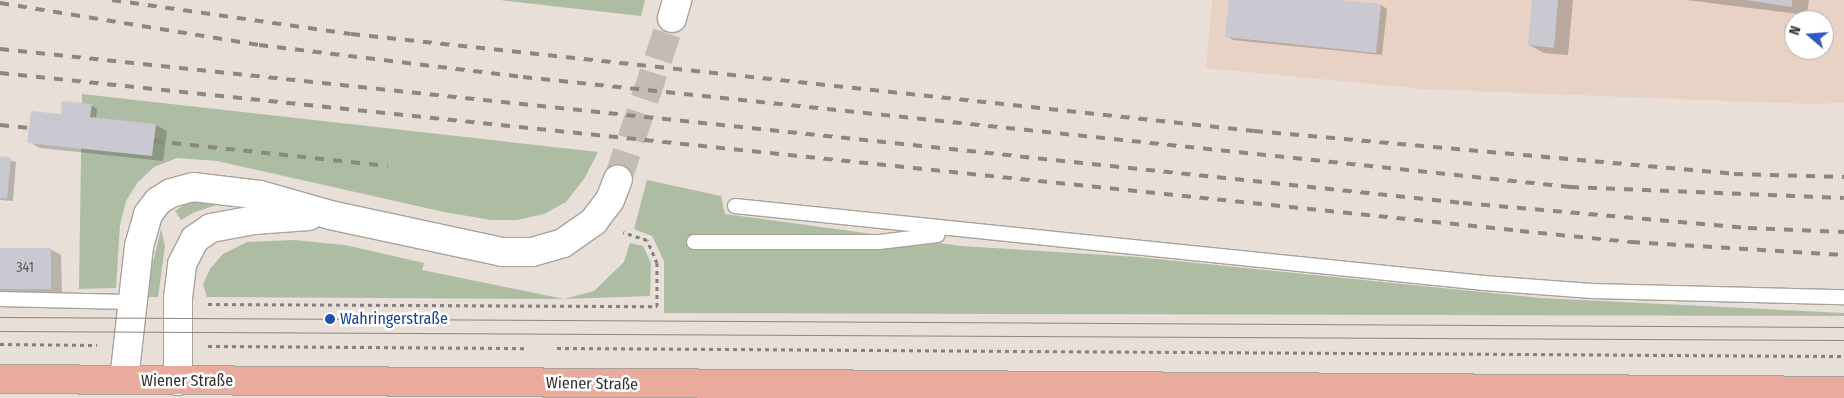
<!DOCTYPE html>
<html>
<head>
<meta charset="utf-8">
<style>
	body { margin:0 }
	#map { position:relative; width:1844px; height:398px; overflow:hidden; background:#e7dfd8; font-family:"Fira Sans Condensed",sans-serif }
	div>[style] { position:absolute }
	.industrial>* { inset:0; background:#e8d2c5 }
	.green>* { inset:0; background:#aebca4 }
	.shadow>* { inset:0; background:#0003 }
	.building>* { inset:0; background:#cac8d1 }
	.street-tunnel>* { height:28px; margin-top:-14px; transform-origin:0; background:repeating-linear-gradient(90deg,#c3bcb6 0 28px,transparent 0 42px) }
	.path>* { height:3px; margin-top:-1.5px; transform-origin:0; background:repeating-linear-gradient(90deg,#85807c 0 4px,transparent 0 8px) }
	.roads { filter:drop-shadow(1px 0 #a9a29b) drop-shadow(-1px 0 #a9a29b) drop-shadow(0 1px #a9a29b) drop-shadow(0 -1px #a9a29b) }
	.lane>* { height:14px; margin:-7px; padding:0 7px; transform-origin:7px; border-radius:7px; background:#fff }
	.street>* { height:28px; margin:-14px; padding:0 14px; transform-origin:14px; border-radius:14px; background:#fff }
	.primary>* { height:28px; margin:-14px; padding:0 14px; transform-origin:14px; border-radius:14px; background:#e8ab9e }
	.tram>* { height:1px; margin:-0.5px; padding:0 0.5px; transform-origin:0.5px; border-radius:0.5px; background:#8c8782 }
	.rail>* { height:4px; margin-top:-2px; transform-origin:0; background:repeating-linear-gradient(90deg,#8c8782 0 9px,transparent 0 18px) }
	.dots>* { width:14px; height:14px; translate:-50% -50%; box-sizing:border-box; border:2px solid #fff; border-radius:50% }
	span { translate:-50% -50%; white-space:nowrap; text-align:center; line-height:1.15; -webkit-text-stroke:5px #fff; paint-order:stroke }
	.number-label { font-size:14px; color:#5a5858 }
	.number-label span { -webkit-text-stroke-width:0 }
	.transit-label { font-size:16px; color:#164399 }
	.left { translate:0 -50%; text-align:left }
	.street-label { font-size:16px; color:#34322f }
	.north { position:absolute; left:1784px; top:10px; width:50px; height:50px; box-sizing:border-box; background:#fff; border:1px solid #aeadac; border-radius:50%; rotate:288deg; font-size:14px; font-weight:700; line-height:20px; text-align:center; color:#34322f }
	.north::after { content:''; display:block; margin:auto; width:18px; height:22px; background:#3356c6; clip-path:polygon(50% 0,100% 100%,50% 72%,0 100%) }
</style>
</head>
<body>
<div id="map">
	<div class="industrial">
		<div style="clip-path:polygon(evenodd,1212px 0,1844px 0,1844px 103px,1809px 104px,1422px 89px,1206px 68px,1212px 0,1794px 20px,1824px 20px,1824px 50px,1794px 50px,1794px 20px)"></div>
	</div>
	<div class="green">
		<div style="clip-path:polygon(500px 0,645px 0,641px 16px)"></div>
		<div style="clip-path:polygon(82px 94px,598px 152px,584px 179px,566px 202px,544px 214px,517px 220px,491px 220px,444px 212px,217px 161px,177px 158px,154px 167px,138px 182px,126px 201px,120px 225px,116px 288px,79px 289px)"></div>
		<div style="clip-path:polygon(647px 180px,721px 196px,725px 214px,961px 246px,1137px 257px,1540px 298px,1844px 313px,1844px 316px,664px 313px,664px 261px,652px 236px,634px 229px)"></div>
		<div style="clip-path:polygon(205px 198px,229px 201px,195px 212px,181px 220px,175px 211px,188px 202px)"></div>
		<div style="clip-path:polygon(161px 229px,165px 246px,158px 297px,148px 297px,152px 266px)"></div>
		<div style="clip-path:polygon(293px 240px,345px 245px,424px 263px,422px 270px,564px 299px,594px 291px,624px 262px,630px 243px,643px 246px,651px 263px,650px 296px,564px 299px,207px 297px,203px 284px,210px 269px,223px 254px,247px 242px)"></div>
	</div>
	<div class="shadow">
		<div style="clip-path:polygon(1230px 0,1327px 0,1381px 5px,1387px 9px,1382px 55px,1233px 40px,1227px 36px)"></div>
		<div style="clip-path:polygon(1534px 0,1573px 0,1568px 55px,1544px 53px,1529px 45px)"></div>
		<div style="clip-path:polygon(1686px 0,1809px 0,1807px 15px)"></div>
		<div style="clip-path:polygon(91px 105px,97px 109px,96px 119px,156px 125px,167px 131px,163px 161px,40px 148px,29px 142px,67px 116px)"></div>
		<div style="clip-path:polygon(0 157px,16px 162px,13px 201px,0 200px)"></div>
		<div style="clip-path:polygon(0 249px,50px 249px,61px 255px,62px 295px,0 295px)"></div>
	</div>
	<div class="building">
		<div style="clip-path:polygon(1229px 0,1340px 0,1381px 4px,1376px 53px,1225px 37px)"></div>
		<div style="clip-path:polygon(1532px 0,1558px 0,1554px 48px,1528px 45px)"></div>
		<div style="clip-path:polygon(1746px 0,1792px 0,1792px 7px)"></div>
		<div style="clip-path:polygon(62px 101px,92px 104px,90px 117px,156px 124px,152px 156px,27px 143px,31px 111px,61px 114px)"></div>
		<div style="clip-path:polygon(0 156px,11px 157px,7px 198px,0 198px)"></div>
		<div style="clip-path:polygon(0 248px,51px 248px,51px 289px,0 289px)"></div>
	</div>
	<div class="street-tunnel">
		<div style="left:618px;top:179px;width:170px;rotate:-71.5deg"></div>
	</div>
	<div class="path">
		<div style="left:208px;top:304px;width:449px;rotate:0.3deg"></div>
		<div style="left:657px;top:306px;width:43px;rotate:-90deg"></div>
		<div style="left:657px;top:263px;width:25px;rotate:-113deg"></div>
		<div style="left:647px;top:240px;width:25px;rotate:-162deg"></div>
		<div style="left:0;top:344px;width:97px;rotate:0.6deg"></div>
		<div style="left:208px;top:346px;width:317px;rotate:0.4deg"></div>
		<div style="left:557px;top:348px;width:1287px;rotate:0.36deg"></div>
	</div>
	<div class="roads">
		<div class="lane">
			<div style="left:735px;top:206px;width:753px;rotate:5.87deg"></div>
			<div style="left:1484px;top:283px;width:108px;rotate:4.2deg"></div>
			<div style="left:1592px;top:291px;width:252px;rotate:1.4deg"></div>
			<div style="left:694px;top:242px;width:185px"></div>
			<div style="left:879px;top:242px;width:59px;rotate:-6.8deg"></div>
			<div style="left:0;top:299px;width:132px;rotate:1.3deg"></div>
		</div>
		<div class="street">
			<div style="left:672px;top:18px;width:19px;rotate:-74deg"></div>
			<div style="left:124px;top:380px;width:135px;rotate:-83.6deg"></div>
			<div style="left:139px;top:246px;width:33px;rotate:-74deg"></div>
			<div style="left:148px;top:214px;width:16px;rotate:-52deg"></div>
			<div style="left:158px;top:201px;width:15px;rotate:-32deg"></div>
			<div style="left:171px;top:193px;width:23px;rotate:-15deg"></div>
			<div style="left:193px;top:187px;width:67px;rotate:6.8deg"></div>
			<div style="left:260px;top:195px;width:73px;rotate:15.9deg"></div>
			<div style="left:330px;top:215px;width:177px;rotate:12.1deg"></div>
			<div style="left:503px;top:252px;width:29px"></div>
			<div style="left:532px;top:252px;width:32px;rotate:-16deg"></div>
			<div style="left:563px;top:243px;width:38px;rotate:-35deg"></div>
			<div style="left:594px;top:221px;width:26px;rotate:-53deg"></div>
			<div style="left:610px;top:200px;width:22px;rotate:-69deg"></div>
			<div style="left:178px;top:381px;width:83px;rotate:-90deg"></div>
			<div style="left:178px;top:298px;width:34px;rotate:-83deg"></div>
			<div style="left:182px;top:264px;width:28px;rotate:-63deg"></div>
			<div style="left:195px;top:239px;width:19px;rotate:-35deg"></div>
			<div style="left:211px;top:228px;width:44px;rotate:-10.5deg"></div>
			<div style="left:254px;top:220px;width:55px;rotate:-4.2deg"></div>
		</div>
		<div class="primary">
			<div style="left:0;top:379px;width:1844px;rotate:0.37deg"></div>
		</div>
	</div>
	<div class="tram">
		<div style="left:0;top:317px;width:1844px;rotate:0.31deg"></div>
		<div style="left:0;top:331px;width:1844px;rotate:0.28deg"></div>
	</div>
	<div class="rail">
		<div style="left:112px;top:0;width:241px;rotate:8.1deg"></div>
		<div style="left:351px;top:34px;width:908px;rotate:6.13deg"></div>
		<div style="left:1254px;top:131px;width:482px;rotate:5.1deg"></div>
		<div style="left:1734px;top:174px;width:110px;rotate:1.6deg"></div>
		<div style="left:0;top:3px;width:262px;rotate:9.2deg"></div>
		<div style="left:259px;top:45px;width:266px;rotate:6.9deg"></div>
		<div style="left:523px;top:77px;width:1053px;rotate:6deg"></div>
		<div style="left:1570px;top:187px;width:274px;rotate:2.3deg"></div>
		<div style="left:0;top:49px;width:1471px;rotate:6.01deg"></div>
		<div style="left:1463px;top:203px;width:286px;rotate:5deg"></div>
		<div style="left:1748px;top:228px;width:96px;rotate:2.4deg"></div>
		<div style="left:0;top:73px;width:1528px;rotate:5.93deg"></div>
		<div style="left:1520px;top:231px;width:112px;rotate:5.7deg"></div>
		<div style="left:1631px;top:242px;width:213px;rotate:3.5deg"></div>
		<div style="left:0;top:125px;width:29px;rotate:6deg"></div>
		<div style="left:154px;top:141px;width:235px;rotate:6.1deg"></div>
	</div>
	<div class="dots">
		<div style="left:330px;top:319px;background:#1a4fb4"></div>
	</div>
	<div class="number-label">
		<span style="left:25px;top:268px">341</span>
	</div>
	<div class="transit-label">
		<span class="left" style="left:340px;top:319px">Wahringerstraße</span>
	</div>
	<div class="street-label">
		<span style="left:187px;top:381px">Wiener Straße</span>
		<span style="left:592px;top:384px;rotate:1deg">Wiener Straße</span>
	</div>
	<div class="north">N</div>
</div>
</body>
</html>
